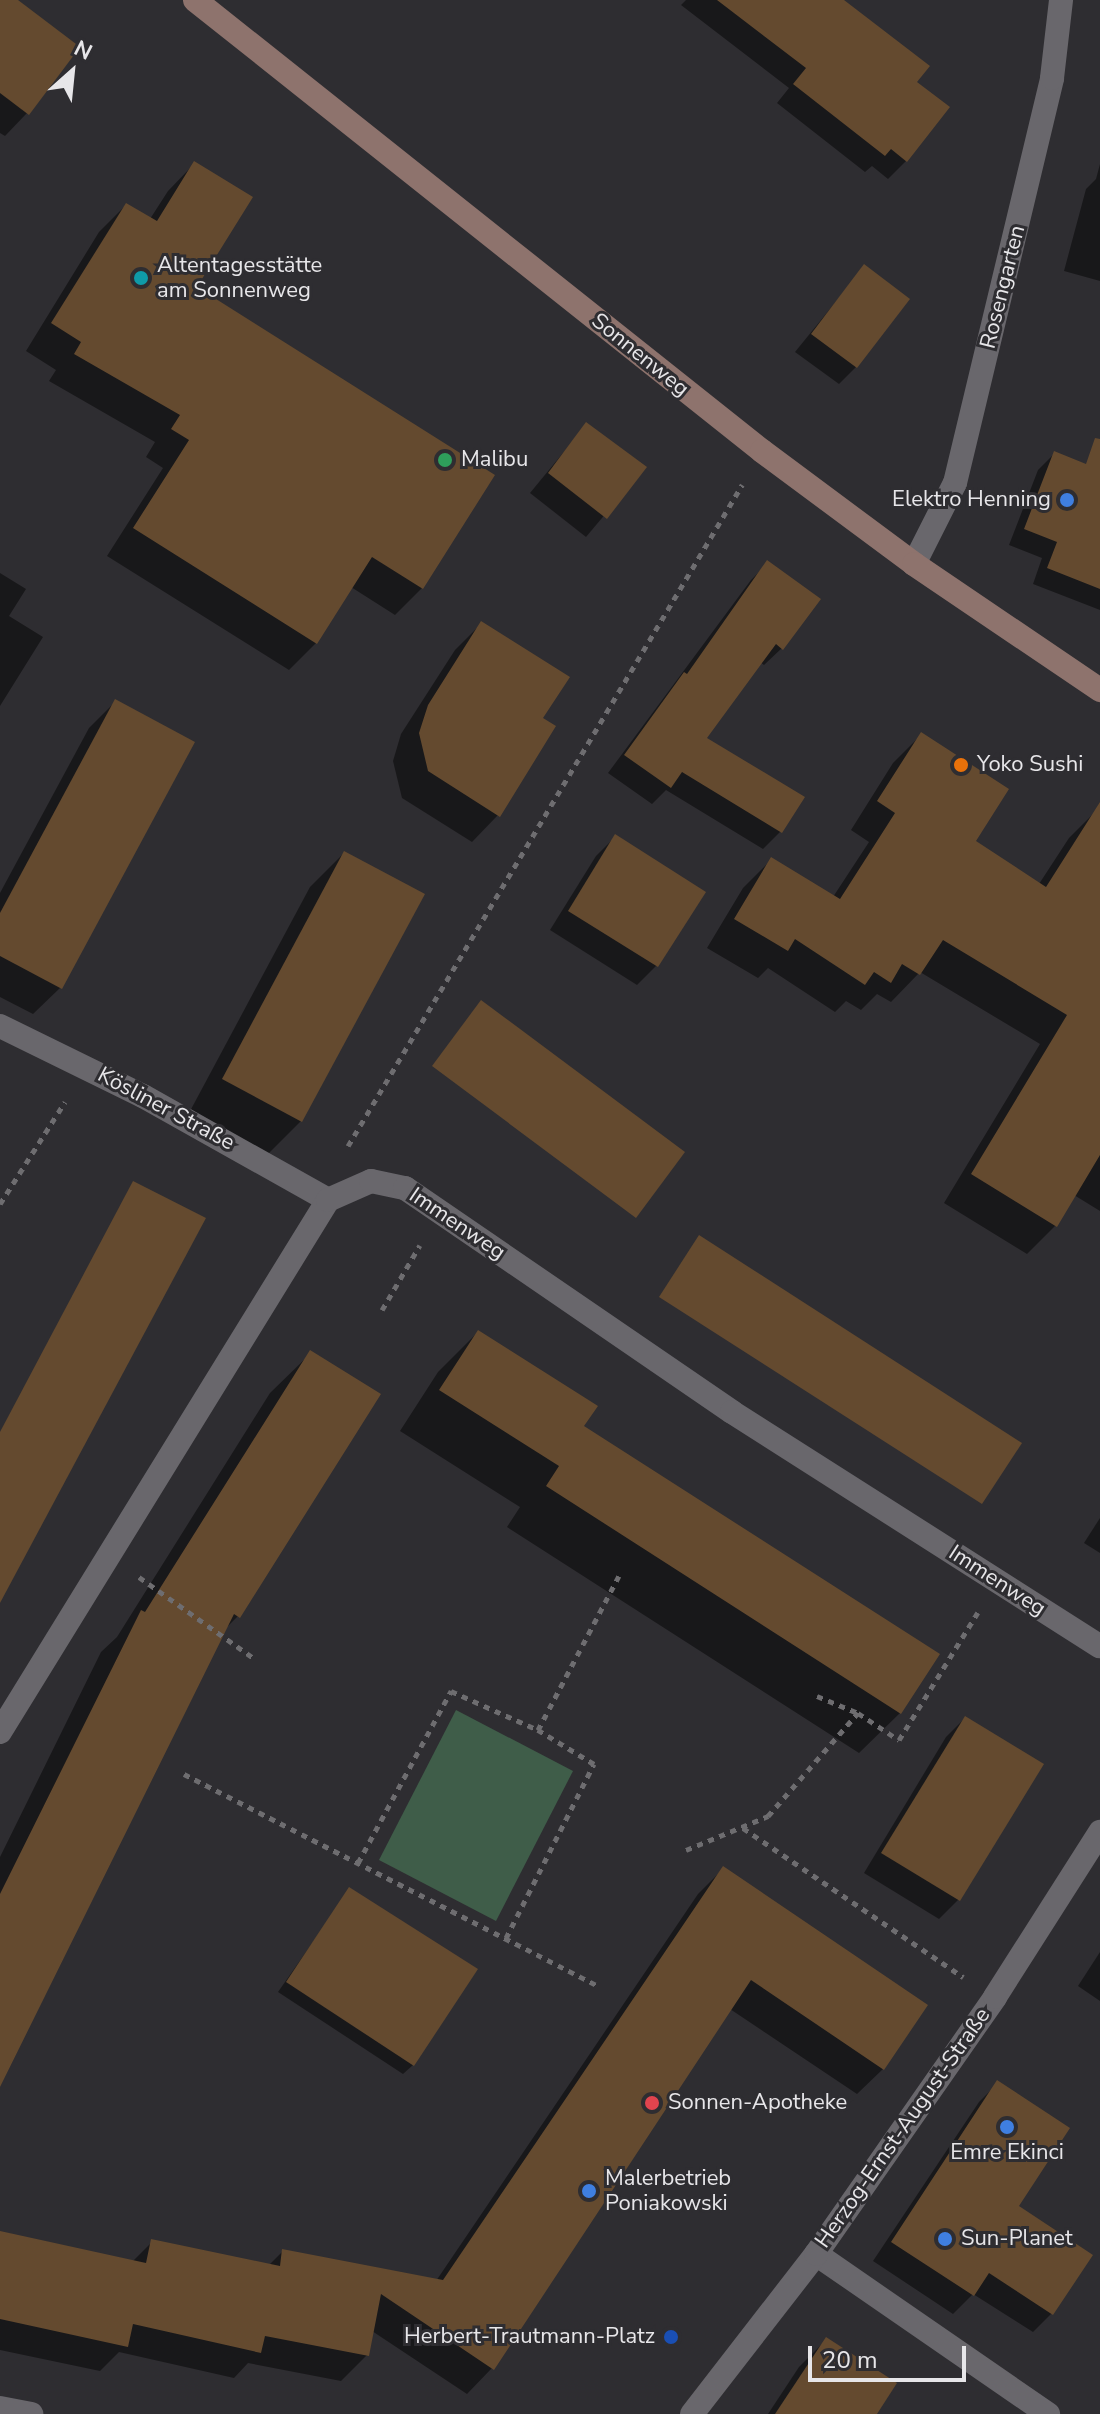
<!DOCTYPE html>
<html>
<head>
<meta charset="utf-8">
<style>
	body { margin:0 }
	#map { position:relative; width:1100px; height:2414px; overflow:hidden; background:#2e2d31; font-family:"Nunito Sans",sans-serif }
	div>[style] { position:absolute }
	.green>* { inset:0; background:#3f5d49 }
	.shadow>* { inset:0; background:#0007 }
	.building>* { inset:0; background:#644a2f }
	.path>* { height:5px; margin-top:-2.5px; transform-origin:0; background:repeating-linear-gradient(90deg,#6e6d70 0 6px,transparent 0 12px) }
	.street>* { height:24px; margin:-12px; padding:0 12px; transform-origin:12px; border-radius:12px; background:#69676c }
	.secondary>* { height:24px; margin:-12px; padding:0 12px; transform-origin:12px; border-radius:12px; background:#8e736d }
	.dots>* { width:22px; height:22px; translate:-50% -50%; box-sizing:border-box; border:4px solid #2e2d31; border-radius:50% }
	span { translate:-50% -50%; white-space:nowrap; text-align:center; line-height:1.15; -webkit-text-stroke:6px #2e2d31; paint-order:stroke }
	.poi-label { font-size:22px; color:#e7e6e9 }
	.left { translate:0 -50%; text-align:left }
	.right { translate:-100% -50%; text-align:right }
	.street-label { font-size:22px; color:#e7e6e9 }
	.north { position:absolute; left:32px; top:32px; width:80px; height:80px; -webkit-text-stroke:6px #2e2d31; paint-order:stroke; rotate:27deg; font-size:22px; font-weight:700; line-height:32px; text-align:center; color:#e7e6e9 }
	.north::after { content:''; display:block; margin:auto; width:28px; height:36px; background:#e7e6e9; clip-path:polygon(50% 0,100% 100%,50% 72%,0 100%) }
	.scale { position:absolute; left:808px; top:2346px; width:158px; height:36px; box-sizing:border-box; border:4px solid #e7e6e9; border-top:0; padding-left:10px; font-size:24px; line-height:28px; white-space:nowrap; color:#e7e6e9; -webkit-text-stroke:6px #2e2d31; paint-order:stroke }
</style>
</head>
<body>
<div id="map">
	<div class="green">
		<div style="clip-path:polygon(456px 1710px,573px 1771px,496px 1921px,379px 1860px)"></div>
	</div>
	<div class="shadow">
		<div style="clip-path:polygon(0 0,17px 0,27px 113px,5px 136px,0 133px)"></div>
		<div style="clip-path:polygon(686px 0,841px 0,915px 82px,906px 161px,888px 179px,872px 166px,865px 172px,777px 103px,789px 88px,681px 5px)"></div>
		<div style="clip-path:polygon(194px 164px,195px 288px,422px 588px,395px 615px,351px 587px,316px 643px,289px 670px,107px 556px,163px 468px,146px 457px,155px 442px,49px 381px,56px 370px,26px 351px,99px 232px,126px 205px,150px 219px,168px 191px)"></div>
		<div style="clip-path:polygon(1100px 164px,1100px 281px,1064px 271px,1086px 189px,1096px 179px)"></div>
		<div style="clip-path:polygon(864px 267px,856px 367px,839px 384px,795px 352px)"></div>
		<div style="clip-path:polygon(586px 425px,644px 468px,586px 537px,530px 493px)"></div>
		<div style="clip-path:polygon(1100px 444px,1100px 610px,1033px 584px,1042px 558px,1009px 545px,1038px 470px,1054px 454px,1090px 468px)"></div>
		<div style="clip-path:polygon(768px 563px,782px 648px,764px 665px,760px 662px,705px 738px,802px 798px,780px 832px,763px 849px,666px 790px,652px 804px,608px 773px,751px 580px)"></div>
		<div style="clip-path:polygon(0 573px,26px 589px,9px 616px,43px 637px,0 706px)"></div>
		<div style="clip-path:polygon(482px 623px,498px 815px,472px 842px,402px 798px,393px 761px,401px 734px,455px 650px)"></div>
		<div style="clip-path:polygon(116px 701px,60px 988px,33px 1014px,0 997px,0 893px,89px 728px)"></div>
		<div style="clip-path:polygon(921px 735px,973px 841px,1039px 884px,1069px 838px,1097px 810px,1100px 812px,1100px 1211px,1074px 1195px,1055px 1226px,1027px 1254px,944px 1203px,1040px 1044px,920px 972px,891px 1002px,877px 994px,861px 1010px,846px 1001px,835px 1012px,768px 968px,758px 978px,707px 948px,743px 888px,771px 860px,833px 897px,869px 842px,851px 830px,893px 763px)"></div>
		<div style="clip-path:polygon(615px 837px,703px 892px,656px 966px,637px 985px,550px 930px,596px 856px)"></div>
		<div style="clip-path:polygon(344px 853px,301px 1121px,267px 1155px,189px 1113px,310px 887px)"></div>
		<div style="clip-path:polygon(478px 1332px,582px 1426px,900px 1713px,859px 1753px,507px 1527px,520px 1507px,400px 1431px,438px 1372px)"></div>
		<div style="clip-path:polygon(311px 1353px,238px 1616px,224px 1630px,0 2083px,0 1857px,101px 1652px,117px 1637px,270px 1393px)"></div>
		<div style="clip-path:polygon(1100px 1518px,1100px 1553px,1084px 1543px)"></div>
		<div style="clip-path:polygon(965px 1718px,1041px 1764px,958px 1900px,939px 1919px,864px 1873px,946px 1737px)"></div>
		<div style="clip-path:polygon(723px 1869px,883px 2069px,857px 2094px,730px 2009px,492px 2368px,467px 2394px,372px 2331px,367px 2355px,341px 2381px,248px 2363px,234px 2378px,119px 2352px,100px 2371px,0 2350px,0 2233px,132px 2262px,152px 2242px,268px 2266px,283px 2251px,436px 2281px,698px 1894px)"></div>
		<div style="clip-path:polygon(350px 1889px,413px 2065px,403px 2074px,278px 1992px)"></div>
		<div style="clip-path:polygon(1100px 1952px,1100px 2001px,1078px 1986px)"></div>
		<div style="clip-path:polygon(998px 2083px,1016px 2206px,1052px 2313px,1033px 2332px,973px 2294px,953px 2314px,873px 2261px,979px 2102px)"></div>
		<div style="clip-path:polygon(826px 2340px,874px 2414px,768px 2414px,799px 2367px)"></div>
	</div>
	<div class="building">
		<div style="clip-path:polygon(0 0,18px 0,80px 47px,29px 115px,0 93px)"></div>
		<div style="clip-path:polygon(717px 0,844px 0,930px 66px,917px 82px,950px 107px,907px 162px,891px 149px,885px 156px,793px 84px,806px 68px)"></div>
		<div style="clip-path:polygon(194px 161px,253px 197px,197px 287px,495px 475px,423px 589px,372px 557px,317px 644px,133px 528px,189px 440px,171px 429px,180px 415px,74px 354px,81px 342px,51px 323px,126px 203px,157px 221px)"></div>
		<div style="clip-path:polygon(864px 264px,910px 299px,857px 368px,811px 334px)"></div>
		<div style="clip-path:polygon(586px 422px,647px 467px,607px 519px,548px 473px)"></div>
		<div style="clip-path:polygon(1095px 438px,1100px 439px,1100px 589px,1047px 568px,1057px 542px,1024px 529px,1054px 451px,1086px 464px)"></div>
		<div style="clip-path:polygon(767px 560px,821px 599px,783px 650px,776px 644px,707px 738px,805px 797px,782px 833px,682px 772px,671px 788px,624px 755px,684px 672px,687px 674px)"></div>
		<div style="clip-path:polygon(481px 621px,570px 677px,543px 718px,556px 726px,500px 817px,428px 771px,419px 733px,428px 705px)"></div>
		<div style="clip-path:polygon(115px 699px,195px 742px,62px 989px,0 956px,0 913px)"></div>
		<div style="clip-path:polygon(921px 732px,1009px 789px,976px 841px,1046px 887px,1100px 802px,1100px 1155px,1057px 1227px,971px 1174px,1067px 1015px,943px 940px,920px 975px,902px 964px,891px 983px,874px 972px,865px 985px,795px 939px,788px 951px,734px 919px,771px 857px,840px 899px,895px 813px,877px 801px)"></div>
		<div style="clip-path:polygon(615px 834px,706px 892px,658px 967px,568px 911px)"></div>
		<div style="clip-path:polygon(344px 851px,425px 894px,302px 1122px,222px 1079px)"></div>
		<div style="clip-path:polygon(481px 1000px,685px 1152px,636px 1218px,432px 1066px)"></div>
		<div style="clip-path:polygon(133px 1181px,206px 1218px,0 1603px,0 1432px)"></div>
		<div style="clip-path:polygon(699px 1235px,1022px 1443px,982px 1504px,659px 1297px)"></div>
		<div style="clip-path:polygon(478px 1330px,598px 1406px,584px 1426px,940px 1654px,901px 1714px,546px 1486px,559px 1466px,439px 1390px)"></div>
		<div style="clip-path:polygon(310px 1350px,381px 1394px,240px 1618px,234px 1614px,0 2087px,0 1894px,141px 1610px,145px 1612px)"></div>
		<div style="clip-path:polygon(965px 1716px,1044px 1764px,960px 1901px,881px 1853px)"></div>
		<div style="clip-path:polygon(723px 1866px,928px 2005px,884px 2070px,751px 1980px,494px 2370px,381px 2294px,369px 2356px,265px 2336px,261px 2353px,133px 2324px,128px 2347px,0 2319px,0 2231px,146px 2263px,151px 2239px,280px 2266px,282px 2249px,443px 2280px)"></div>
		<div style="clip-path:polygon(349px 1887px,478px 1969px,414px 2066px,286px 1982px)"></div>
		<div style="clip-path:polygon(997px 2080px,1070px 2128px,1019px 2206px,1093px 2255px,1053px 2315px,989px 2273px,974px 2296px,891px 2242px)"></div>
		<div style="clip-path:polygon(826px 2337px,897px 2383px,877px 2414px,775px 2414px)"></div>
	</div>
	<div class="path">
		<div style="left:348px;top:1146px;width:770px;rotate:-59.2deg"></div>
		<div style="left:0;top:1204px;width:121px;rotate:-57.5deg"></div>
		<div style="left:382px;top:1310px;width:75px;rotate:-59.7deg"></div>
		<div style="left:139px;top:1577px;width:142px;rotate:35.3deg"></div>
		<div style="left:817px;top:1696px;width:44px;rotate:22.5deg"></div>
		<div style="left:184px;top:1774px;width:464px;rotate:27.1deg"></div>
		<div style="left:743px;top:1828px;width:266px;rotate:34.1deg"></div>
		<div style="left:686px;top:1850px;width:89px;rotate:-22.5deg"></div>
		<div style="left:768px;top:1816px;width:137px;rotate:-48.9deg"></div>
		<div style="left:858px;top:1713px;width:49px;rotate:33.4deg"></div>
		<div style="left:899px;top:1740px;width:150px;rotate:-58.3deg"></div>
		<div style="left:358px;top:1863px;width:196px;rotate:-61.6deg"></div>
		<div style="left:451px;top:1691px;width:95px;rotate:24.1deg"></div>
		<div style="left:506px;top:1938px;width:195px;rotate:-63.2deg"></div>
		<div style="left:594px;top:1764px;width:66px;rotate:-148.7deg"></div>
		<div style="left:538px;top:1730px;width:174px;rotate:-62.3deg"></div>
	</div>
	<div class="street">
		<div style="left:914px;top:564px;width:91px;rotate:-63.2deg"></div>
		<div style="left:955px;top:483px;width:416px;rotate:-76.5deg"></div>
		<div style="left:1052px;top:78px;width:79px;rotate:-83.4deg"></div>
		<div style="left:0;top:1026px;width:159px;rotate:26.1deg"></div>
		<div style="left:143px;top:1096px;width:212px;rotate:29.3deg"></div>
		<div style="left:0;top:1732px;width:625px;rotate:-58.34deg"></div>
		<div style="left:328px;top:1200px;width:47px;rotate:-23.8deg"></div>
		<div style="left:371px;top:1181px;width:35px;rotate:12deg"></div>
		<div style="left:405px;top:1188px;width:396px;rotate:34.4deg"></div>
		<div style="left:732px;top:1412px;width:436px;rotate:32.5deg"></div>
		<div style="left:816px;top:2254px;width:282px;rotate:34.6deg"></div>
		<div style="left:0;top:2408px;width:32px;rotate:11deg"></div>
		<div style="left:692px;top:2414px;width:202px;rotate:-52.2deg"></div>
		<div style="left:816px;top:2254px;width:313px;rotate:-55.1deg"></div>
		<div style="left:995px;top:1997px;width:196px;rotate:-57.5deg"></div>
	</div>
	<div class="secondary">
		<div style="left:195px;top:0;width:724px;rotate:38.5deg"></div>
		<div style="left:762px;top:451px;width:189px;rotate:36.6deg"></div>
		<div style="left:914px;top:564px;width:225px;rotate:34.1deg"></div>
	</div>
	<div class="dots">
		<div style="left:141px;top:278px;background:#0f9aa8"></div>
		<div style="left:445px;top:460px;background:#2e9e5b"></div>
		<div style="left:1067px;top:500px;background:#3f7fe0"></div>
		<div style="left:961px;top:765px;background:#e8710a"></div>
		<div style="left:652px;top:2103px;background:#e0444e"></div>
		<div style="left:1007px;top:2127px;background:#3f7fe0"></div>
		<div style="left:589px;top:2191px;background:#3f7fe0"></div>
		<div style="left:945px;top:2239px;background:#3f7fe0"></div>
		<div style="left:671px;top:2337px;background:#1a4fb4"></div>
	</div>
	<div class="poi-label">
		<span class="left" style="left:157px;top:278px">Altentagesstätte<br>am Sonnenweg</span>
		<span class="left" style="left:461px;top:460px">Malibu</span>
		<span class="right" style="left:1051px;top:500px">Elektro Henning</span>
		<span class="left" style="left:977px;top:765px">Yoko Sushi</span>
		<span class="left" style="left:668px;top:2103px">Sonnen-Apotheke</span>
		<span style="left:1007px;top:2153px">Emre Ekinci</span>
		<span class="left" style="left:605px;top:2191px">Malerbetrieb<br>Poniakowski</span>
		<span class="left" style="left:961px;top:2239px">Sun-Planet</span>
		<span class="right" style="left:655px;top:2337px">Herbert-Trautmann-Platz</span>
	</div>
	<div class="street-label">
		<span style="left:1003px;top:287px;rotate:-76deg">Rosengarten</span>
		<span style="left:640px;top:355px;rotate:39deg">Sonnenweg</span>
		<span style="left:166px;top:1109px;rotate:28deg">Kösliner Straße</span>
		<span style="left:457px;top:1224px;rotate:34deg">Immenweg</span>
		<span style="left:997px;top:1581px;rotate:33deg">Immenweg</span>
		<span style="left:903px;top:2128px;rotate:-55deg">Herzog-Ernst-August-Straße</span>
	</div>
	<div class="north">N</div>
	<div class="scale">20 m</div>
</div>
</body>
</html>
